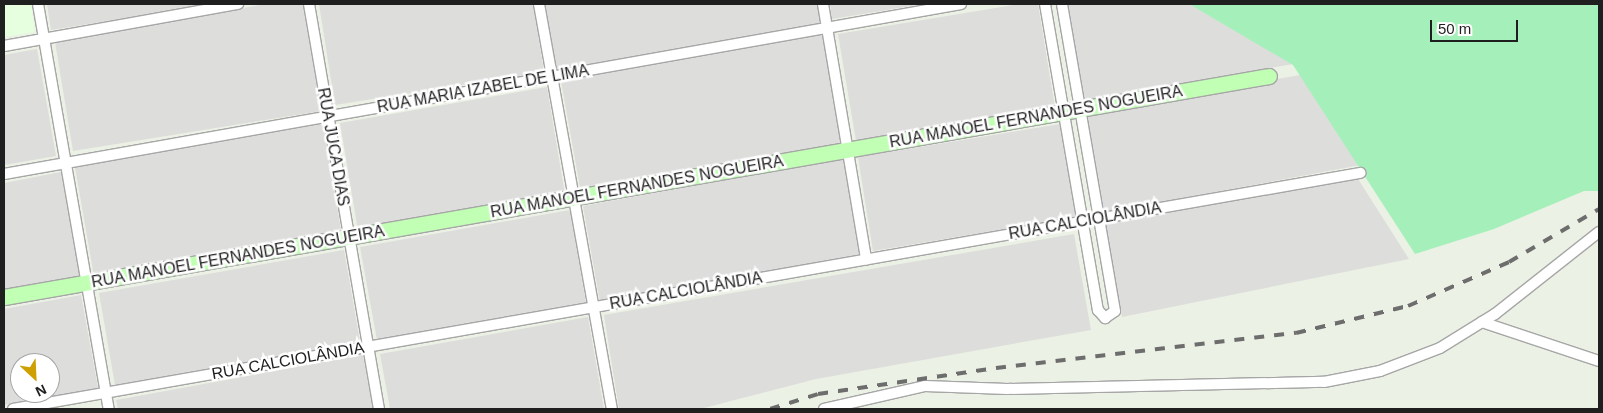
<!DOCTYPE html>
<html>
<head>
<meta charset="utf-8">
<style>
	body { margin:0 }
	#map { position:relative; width:1603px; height:413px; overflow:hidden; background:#ebf1e4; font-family:Helvetica,sans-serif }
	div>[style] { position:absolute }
	.residential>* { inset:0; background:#dddddc }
	.education>* { inset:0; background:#e6ffdf }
	.grass>* { inset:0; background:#a5f0ba }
	.roads { filter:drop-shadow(1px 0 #a6a6a6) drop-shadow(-1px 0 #a6a6a6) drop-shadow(0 1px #a6a6a6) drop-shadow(0 -1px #a6a6a6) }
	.street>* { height:10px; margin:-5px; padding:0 5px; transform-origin:5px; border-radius:5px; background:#fff }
	.secondary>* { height:15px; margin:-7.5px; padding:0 7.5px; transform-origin:7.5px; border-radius:7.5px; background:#c1ffb4 }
	.rail>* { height:4px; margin-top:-2px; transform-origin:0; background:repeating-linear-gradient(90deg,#6d6d6d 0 10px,transparent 0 20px) }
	span { translate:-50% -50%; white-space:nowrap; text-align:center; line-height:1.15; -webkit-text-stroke:5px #fff; paint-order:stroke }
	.street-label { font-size:16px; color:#1f1f1f }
	.frame { position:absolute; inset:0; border:5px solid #1f1f1f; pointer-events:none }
	.north { position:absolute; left:10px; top:353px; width:50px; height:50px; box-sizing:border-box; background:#fff; border:1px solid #a5a5a5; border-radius:50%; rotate:155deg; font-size:14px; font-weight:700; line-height:20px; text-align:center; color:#1f1f1f }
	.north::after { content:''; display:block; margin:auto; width:18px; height:22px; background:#ce9f00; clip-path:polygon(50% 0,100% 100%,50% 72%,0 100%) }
	.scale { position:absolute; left:1430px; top:20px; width:88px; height:22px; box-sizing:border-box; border:2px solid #1f1f1f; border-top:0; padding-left:6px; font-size:15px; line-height:18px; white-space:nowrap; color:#1f1f1f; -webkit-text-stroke:4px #fff; paint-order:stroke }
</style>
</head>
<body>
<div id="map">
	<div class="residential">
		<div style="clip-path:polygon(47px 4px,212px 4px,51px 30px)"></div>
		<div style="clip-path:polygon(265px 4px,303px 4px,321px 111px,73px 151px,55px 42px)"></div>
		<div style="clip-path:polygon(319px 4px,533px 4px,544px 72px,335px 105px)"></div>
		<div style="clip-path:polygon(545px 4px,819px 4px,823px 25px,557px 72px)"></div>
		<div style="clip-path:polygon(830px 4px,923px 4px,832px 19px)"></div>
		<div style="clip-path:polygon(1020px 4px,1038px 4px,1055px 108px,856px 141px,838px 34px)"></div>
		<div style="clip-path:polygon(1067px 4px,1189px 4px,1293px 64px,1084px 100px)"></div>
		<div style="clip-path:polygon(824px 34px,844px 147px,581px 193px,561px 81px)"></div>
		<div style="clip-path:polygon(37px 49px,56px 156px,4px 165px,4px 55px)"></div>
		<div style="clip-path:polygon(1300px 75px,1361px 165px,1102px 213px,1085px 113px)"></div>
		<div style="clip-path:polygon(547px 87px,565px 195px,358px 231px,340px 123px)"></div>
		<div style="clip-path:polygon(323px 122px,342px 236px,94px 276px,75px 167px)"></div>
		<div style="clip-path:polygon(1061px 124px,1076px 217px,873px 251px,858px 157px)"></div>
		<div style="clip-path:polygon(843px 159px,860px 255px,600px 302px,583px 206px)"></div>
		<div style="clip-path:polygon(61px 172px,80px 277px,4px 291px,4px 183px)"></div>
		<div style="clip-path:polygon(1358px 179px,1409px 259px,1122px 317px,1105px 223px)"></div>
		<div style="clip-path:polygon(570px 210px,586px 303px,377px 340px,360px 247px)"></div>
		<div style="clip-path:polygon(1074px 234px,1091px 330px,816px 379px,700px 409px,619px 409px,604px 315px)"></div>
		<div style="clip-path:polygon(344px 250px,360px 342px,115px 385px,99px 293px)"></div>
		<div style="clip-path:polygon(evenodd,81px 295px,98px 388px,4px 405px,4px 309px,81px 295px,20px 363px,50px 363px,50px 393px,20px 393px,20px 363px)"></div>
		<div style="clip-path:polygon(588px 317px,604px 409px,390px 409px,380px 354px)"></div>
		<div style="clip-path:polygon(363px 355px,373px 409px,118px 409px,116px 400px)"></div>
	</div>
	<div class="education">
		<div style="clip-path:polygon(4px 4px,31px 4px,35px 32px,4px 37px)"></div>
	</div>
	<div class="grass">
		<div style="clip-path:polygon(1189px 4px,1599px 4px,1599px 191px,1584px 191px,1494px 229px,1415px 254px,1293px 65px)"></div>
	</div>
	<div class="roads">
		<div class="street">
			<div style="left:38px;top:4px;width:411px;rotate:80.1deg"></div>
			<div style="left:309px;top:4px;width:411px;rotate:80.2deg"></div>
			<div style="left:539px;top:4px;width:412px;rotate:79.8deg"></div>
			<div style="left:823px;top:4px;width:259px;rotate:80.4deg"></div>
			<div style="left:1045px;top:4px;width:311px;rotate:80.2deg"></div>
			<div style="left:1098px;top:310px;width:11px;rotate:49deg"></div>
			<div style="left:1105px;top:318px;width:12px;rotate:-35deg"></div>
			<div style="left:1115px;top:311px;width:312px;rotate:-99.8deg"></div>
			<div style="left:4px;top:46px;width:238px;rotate:-10.2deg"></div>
			<div style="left:4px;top:174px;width:972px;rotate:-10.07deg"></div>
			<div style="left:1482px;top:322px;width:123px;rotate:18.4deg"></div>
			<div style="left:13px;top:409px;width:1368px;rotate:-9.94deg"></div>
			<div style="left:824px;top:409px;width:104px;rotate:-12.8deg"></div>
			<div style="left:925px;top:386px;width:82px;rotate:2.1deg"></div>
			<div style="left:1007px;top:389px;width:317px;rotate:-1.3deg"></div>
			<div style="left:1324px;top:382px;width:57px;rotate:-11.1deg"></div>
			<div style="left:1380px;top:371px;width:64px;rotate:-21deg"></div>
			<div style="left:1440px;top:348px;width:65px;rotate:-31.7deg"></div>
			<div style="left:1495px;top:314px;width:132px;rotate:-38.3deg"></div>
		</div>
		<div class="secondary">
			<div style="left:4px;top:297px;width:1284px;rotate:-9.91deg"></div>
		</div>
	</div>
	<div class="rail">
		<div style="left:770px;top:409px;width:50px;rotate:-17.4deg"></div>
		<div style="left:818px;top:394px;width:180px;rotate:-8.3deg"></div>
		<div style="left:996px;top:368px;width:302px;rotate:-6.7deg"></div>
		<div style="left:1296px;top:333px;width:115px;rotate:-13.6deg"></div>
		<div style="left:1408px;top:306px;width:110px;rotate:-23.5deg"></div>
		<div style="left:1509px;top:262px;width:104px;rotate:-30.5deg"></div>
	</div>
	<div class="street-label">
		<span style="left:483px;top:89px;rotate:-10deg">RUA MARIA IZABEL DE LIMA</span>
		<span style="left:1036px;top:117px;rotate:-10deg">RUA MANOEL FERNANDES NOGUEIRA</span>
		<span style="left:333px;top:147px;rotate:80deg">RUA JUCA DIAS</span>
		<span style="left:637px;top:187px;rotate:-10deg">RUA MANOEL FERNANDES NOGUEIRA</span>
		<span style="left:1085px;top:221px;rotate:-10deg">RUA CALCIOLÂNDIA</span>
		<span style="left:238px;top:257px;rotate:-10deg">RUA MANOEL FERNANDES NOGUEIRA</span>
		<span style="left:686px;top:291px;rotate:-10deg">RUA CALCIOLÂNDIA</span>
		<span style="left:288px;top:361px;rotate:-10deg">RUA CALCIOLÂNDIA</span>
	</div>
	<div class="frame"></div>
	<div class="north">N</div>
	<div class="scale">50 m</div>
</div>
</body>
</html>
